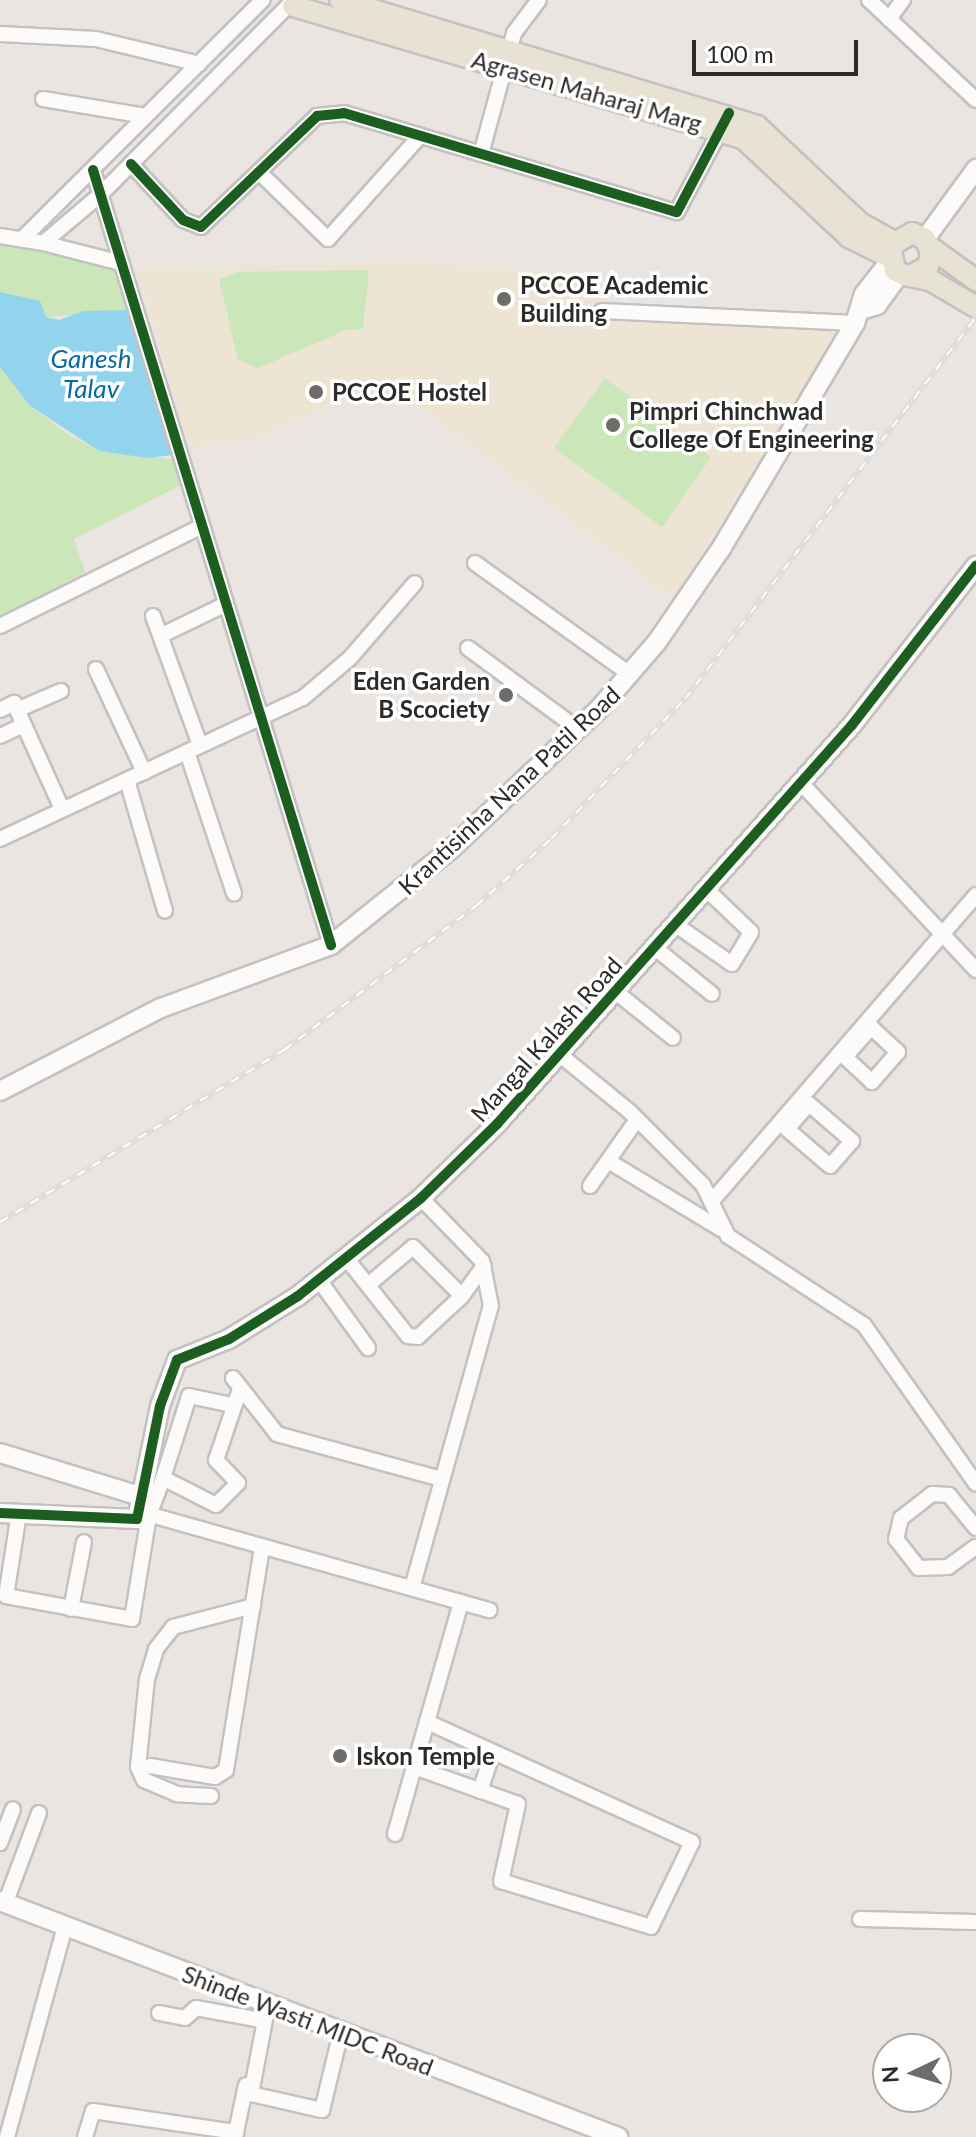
<!DOCTYPE html>
<html>
<head>
<meta charset="utf-8">
<style>
	body { margin:0 }
	#map { position:relative; width:976px; height:2137px; overflow:hidden; background:#eae5e0; font-family:Lato,sans-serif }
	div>[style] { position:absolute }
	.education>* { inset:0; background:#ede4d4 }
	.green>* { inset:0; background:#cbe6b8 }
	.water>* { inset:0; background:#92d4ed }
	.roads { filter:drop-shadow(2px 0 #c3c1c1) drop-shadow(-2px 0 #c3c1c1) drop-shadow(0 2px #c3c1c1) drop-shadow(0 -2px #c3c1c1) }
	.street>* { height:14px; margin:-7px; padding:0 7px; transform-origin:7px; border-radius:7px; background:#fcfbfa }
	.secondary>* { height:18px; margin:-9px; padding:0 9px; transform-origin:9px; border-radius:9px; background:#fcfbfa }
	.primary>* { height:20px; margin:-10px; padding:0 10px; transform-origin:10px; border-radius:10px; background:#e7e2d3 }
	.rail>* { height:6px; margin-top:-3px; transform-origin:0; background:repeating-linear-gradient(90deg,#fff 0 9px,#dedddf 0 18px); box-sizing:border-box; border-block:2px solid #dedddf }
	.cycleway>* { height:10px; margin:-5px; padding:0 5px; transform-origin:5px; border-radius:5px; background:#1b5e20 }
	.dots>* { width:22px; height:22px; translate:-50% -50%; box-sizing:border-box; border:4px solid #fff; border-radius:50% }
	span { translate:-50% -50%; white-space:nowrap; text-align:center; line-height:1.15; -webkit-text-stroke:7px #fff; paint-order:stroke }
	.street-label { font-size:24px; color:#2b2b2b }
	.poi-label { font-size:24px; color:#2b2b2b; font-weight:700 }
	.left { translate:0 -50%; text-align:left }
	.right { translate:-100% -50%; text-align:right }
	.water-label { font-size:26px; color:#086ba2; font-style:italic }
	.north { position:absolute; left:872px; top:2033px; width:80px; height:80px; box-sizing:border-box; background:#fff; border:2px solid #aaa; border-radius:50%; rotate:266deg; font-size:22px; font-weight:700; line-height:32px; text-align:center; color:#2b2b2b }
	.north::after { content:''; display:block; margin:auto; width:28px; height:36px; background:#6e6c6a; clip-path:polygon(50% 0,100% 100%,50% 72%,0 100%) }
	.scale { position:absolute; left:692px; top:40px; width:166px; height:36px; box-sizing:border-box; border:4px solid #2b2b2b; border-top:0; padding-left:10px; font-size:24px; line-height:28px; white-space:nowrap; color:#2b2b2b; -webkit-text-stroke:6px #fff; paint-order:stroke }
</style>
</head>
<body>
<div id="map">
	<div class="education">
		<div style="clip-path:polygon(416px 262px,595px 276px,598px 316px,841px 331px,673px 599px,386px 381px,257px 438px,190px 448px,138px 269px)"></div>
	</div>
	<div class="green">
		<div style="clip-path:polygon(0 237px,122px 264px,136px 310px,46px 317px,31px 299px,0 292px)"></div>
		<div style="clip-path:polygon(369px 270px,363px 329px,346px 330px,258px 368px,238px 360px,219px 279px,240px 272px)"></div>
		<div style="clip-path:polygon(0 367px,29px 405px,66px 433px,99px 451px,172px 459px,181px 485px,74px 539px,85px 572px,0 616px)"></div>
		<div style="clip-path:polygon(605px 378px,711px 457px,662px 527px,554px 448px)"></div>
	</div>
	<div class="water">
		<div style="clip-path:polygon(0 292px,40px 301px,46px 317px,59px 320px,83px 311px,136px 310px,180px 454px,148px 458px,99px 451px,29px 405px,0 367px)"></div>
	</div>
	<div class="roads">
		<div class="street">
			<div style="left:869px;top:0;width:146px;rotate:43.1deg"></div>
			<div style="left:889px;top:19px;width:24px;rotate:-54deg"></div>
			<div style="left:0;top:34px;width:96px;rotate:3deg"></div>
			<div style="left:96px;top:39px;width:106px;rotate:13.6deg"></div>
			<div style="left:43px;top:99px;width:104px;rotate:9.4deg"></div>
			<div style="left:481px;top:154px;width:125px;rotate:-74.7deg"></div>
			<div style="left:514px;top:33px;width:41px;rotate:-52.9deg"></div>
			<div style="left:131px;top:164px;width:76px;rotate:47.1deg"></div>
			<div style="left:183px;top:220px;width:19px;rotate:21deg"></div>
			<div style="left:201px;top:227px;width:161px;rotate:-43.7deg"></div>
			<div style="left:317px;top:116px;width:27px;rotate:-6deg"></div>
			<div style="left:344px;top:113px;width:347px;rotate:16.6deg"></div>
			<div style="left:677px;top:212px;width:98px;rotate:-62.1deg"></div>
			<div style="left:93px;top:170px;width:811px;rotate:72.93deg"></div>
			<div style="left:259px;top:172px;width:96px;rotate:44.2deg"></div>
			<div style="left:328px;top:239px;width:138px;rotate:-48.2deg"></div>
			<div style="left:0;top:236px;width:44px;rotate:9.2deg"></div>
			<div style="left:43px;top:243px;width:75px;rotate:-40.1deg"></div>
			<div style="left:100px;top:195px;width:268px;rotate:-45.2deg"></div>
			<div style="left:22px;top:239px;width:339px;rotate:-44.8deg"></div>
			<div style="left:43px;top:243px;width:81px;rotate:14.4deg"></div>
			<div style="left:602px;top:311px;width:253px;rotate:2.7deg"></div>
			<div style="left:475px;top:563px;width:192px;rotate:35.7deg"></div>
			<div style="left:153px;top:616px;width:137px;rotate:70deg"></div>
			<div style="left:0;top:626px;width:225px;rotate:-26.3deg"></div>
			<div style="left:162px;top:635px;width:71px;rotate:-25.8deg"></div>
			<div style="left:468px;top:648px;width:137px;rotate:36.4deg"></div>
			<div style="left:96px;top:669px;width:114px;rotate:65deg"></div>
			<div style="left:0;top:710px;width:16px;rotate:-27deg"></div>
			<div style="left:14px;top:703px;width:116px;rotate:65.6deg"></div>
			<div style="left:17px;top:710px;width:48px;rotate:-23.4deg"></div>
			<div style="left:0;top:736px;width:26px;rotate:-25deg"></div>
			<div style="left:187px;top:752px;width:149px;rotate:71.6deg"></div>
			<div style="left:127px;top:780px;width:136px;rotate:73.8deg"></div>
			<div style="left:801px;top:783px;width:256px;rotate:46.9deg"></div>
			<div style="left:0;top:839px;width:334px;rotate:-25deg"></div>
			<div style="left:303px;top:698px;width:62px;rotate:-40.4deg"></div>
			<div style="left:350px;top:658px;width:99px;rotate:-49.1deg"></div>
			<div style="left:676px;top:925px;width:68px;rotate:34.9deg"></div>
			<div style="left:732px;top:964px;width:37px;rotate:-59deg"></div>
			<div style="left:751px;top:932px;width:61px;rotate:-136.3deg"></div>
			<div style="left:655px;top:948px;width:73px;rotate:38.9deg"></div>
			<div style="left:616px;top:992px;width:73px;rotate:38.9deg"></div>
			<div style="left:871px;top:1027px;width:37px;rotate:43deg"></div>
			<div style="left:898px;top:1052px;width:40px;rotate:131deg"></div>
			<div style="left:872px;top:1082px;width:37px;rotate:-137deg"></div>
			<div style="left:845px;top:1057px;width:40px;rotate:-49deg"></div>
			<div style="left:559px;top:1054px;width:92px;rotate:39.2deg"></div>
			<div style="left:630px;top:1112px;width:103px;rotate:45deg"></div>
			<div style="left:703px;top:1185px;width:57px;rotate:63.9deg"></div>
			<div style="left:728px;top:1236px;width:163px;rotate:33.2deg"></div>
			<div style="left:864px;top:1325px;width:194px;rotate:54.8deg"></div>
			<div style="left:809px;top:1104px;width:57px;rotate:40.7deg"></div>
			<div style="left:852px;top:1141px;width:33px;rotate:131deg"></div>
			<div style="left:830px;top:1166px;width:57px;rotate:-139.3deg"></div>
			<div style="left:787px;top:1129px;width:33px;rotate:-49deg"></div>
			<div style="left:610px;top:1162px;width:130px;rotate:31.1deg"></div>
			<div style="left:590px;top:1186px;width:80px;rotate:-54.7deg"></div>
			<div style="left:712px;top:1201px;width:404px;rotate:-49.2deg"></div>
			<div style="left:347px;top:1259px;width:98px;rotate:51.6deg"></div>
			<div style="left:408px;top:1336px;width:10px;rotate:6deg"></div>
			<div style="left:418px;top:1337px;width:60px;rotate:-43deg"></div>
			<div style="left:319px;top:1280px;width:84px;rotate:54.2deg"></div>
			<div style="left:368px;top:1285px;width:59px;rotate:-40.2deg"></div>
			<div style="left:413px;top:1247px;width:69px;rotate:45deg"></div>
			<div style="left:462px;top:1296px;width:37px;rotate:-54deg"></div>
			<div style="left:233px;top:1378px;width:71px;rotate:51.8deg"></div>
			<div style="left:277px;top:1434px;width:171px;rotate:15.3deg"></div>
			<div style="left:163px;top:1478px;width:86px;rotate:-72.4deg"></div>
			<div style="left:189px;top:1396px;width:44px;rotate:11.8deg"></div>
			<div style="left:19px;top:1513px;width:84px;rotate:98.9deg"></div>
			<div style="left:6px;top:1596px;width:128px;rotate:10.3deg"></div>
			<div style="left:132px;top:1619px;width:105px;rotate:-80.7deg"></div>
			<div style="left:149px;top:1515px;width:40px;rotate:-69deg"></div>
			<div style="left:163px;top:1478px;width:59px;rotate:27deg"></div>
			<div style="left:216px;top:1505px;width:31px;rotate:-45deg"></div>
			<div style="left:238px;top:1483px;width:32px;rotate:-134deg"></div>
			<div style="left:216px;top:1460px;width:75px;rotate:-71.3deg"></div>
			<div style="left:144px;top:1513px;width:359px;rotate:15.7deg"></div>
			<div style="left:976px;top:1528px;width:43px;rotate:-129.3deg"></div>
			<div style="left:949px;top:1495px;width:17px;rotate:-177deg"></div>
			<div style="left:932px;top:1494px;width:39px;rotate:142deg"></div>
			<div style="left:901px;top:1518px;width:22px;rotate:103deg"></div>
			<div style="left:896px;top:1539px;width:37px;rotate:52deg"></div>
			<div style="left:919px;top:1568px;width:29px;rotate:-2deg"></div>
			<div style="left:948px;top:1567px;width:34px;rotate:-36deg"></div>
			<div style="left:412px;top:1588px;width:293px;rotate:-74.4deg"></div>
			<div style="left:491px;top:1306px;width:46px;rotate:-101.3deg"></div>
			<div style="left:482px;top:1261px;width:88px;rotate:-134.1deg"></div>
			<div style="left:71px;top:1609px;width:68px;rotate:-79deg"></div>
			<div style="left:150px;top:1766px;width:66px;rotate:9.6deg"></div>
			<div style="left:215px;top:1777px;width:13px;rotate:-32deg"></div>
			<div style="left:226px;top:1770px;width:225px;rotate:-80.8deg"></div>
			<div style="left:414px;top:1767px;width:110px;rotate:19.6deg"></div>
			<div style="left:518px;top:1804px;width:79px;rotate:102.4deg"></div>
			<div style="left:501px;top:1881px;width:157px;rotate:17deg"></div>
			<div style="left:651px;top:1927px;width:94px;rotate:-64.2deg"></div>
			<div style="left:692px;top:1842px;width:291px;rotate:-155.6deg"></div>
			<div style="left:480px;top:1791px;width:41px;rotate:-71.6deg"></div>
			<div style="left:211px;top:1796px;width:34px;rotate:-177deg"></div>
			<div style="left:177px;top:1794px;width:36px;rotate:-157deg"></div>
			<div style="left:144px;top:1780px;width:14px;rotate:-115deg"></div>
			<div style="left:138px;top:1767px;width:88px;rotate:-84.2deg"></div>
			<div style="left:147px;top:1679px;width:31px;rotate:-73deg"></div>
			<div style="left:156px;top:1649px;width:28px;rotate:-52deg"></div>
			<div style="left:173px;top:1627px;width:83px;rotate:-14.7deg"></div>
			<div style="left:395px;top:1834px;width:241px;rotate:-74.1deg"></div>
			<div style="left:0;top:1843px;width:36px;rotate:-69deg"></div>
			<div style="left:5px;top:1904px;width:97px;rotate:-69.5deg"></div>
			<div style="left:860px;top:1919px;width:116px;rotate:1.5deg"></div>
			<div style="left:268px;top:2004px;width:92px;rotate:100.7deg"></div>
			<div style="left:251px;top:2094px;width:73px;rotate:12.7deg"></div>
			<div style="left:322px;top:2110px;width:80px;rotate:-76.3deg"></div>
			<div style="left:159px;top:2013px;width:26px;rotate:11deg"></div>
			<div style="left:185px;top:2018px;width:15px;rotate:-42deg"></div>
			<div style="left:196px;top:2008px;width:65px;rotate:10.6deg"></div>
			<div style="left:7px;top:2137px;width:219px;rotate:-74.6deg"></div>
			<div style="left:85px;top:2137px;width:27px;rotate:-73deg"></div>
			<div style="left:93px;top:2111px;width:145px;rotate:8.4deg"></div>
			<div style="left:235px;top:2137px;width:53px;rotate:-78.1deg"></div>
		</div>
		<div class="secondary">
			<div style="left:925px;top:239px;width:87px;rotate:-53.9deg"></div>
			<div style="left:861px;top:310px;width:17px;rotate:-17deg"></div>
			<div style="left:877px;top:305px;width:39px;rotate:-54deg"></div>
			<div style="left:0;top:1091px;width:181px;rotate:-27.3deg"></div>
			<div style="left:161px;top:1008px;width:181px;rotate:-20.3deg"></div>
			<div style="left:331px;top:945px;width:155px;rotate:-38.7deg"></div>
			<div style="left:452px;top:848px;width:202px;rotate:-43.4deg"></div>
			<div style="left:599px;top:709px;width:89px;rotate:-49.1deg"></div>
			<div style="left:657px;top:642px;width:115px;rotate:-55.6deg"></div>
			<div style="left:722px;top:547px;width:261px;rotate:-59.3deg"></div>
			<div style="left:855px;top:323px;width:30px;rotate:-73deg"></div>
			<div style="left:864px;top:294px;width:42px;rotate:-51.8deg"></div>
			<div style="left:0;top:1453px;width:153px;rotate:17.1deg"></div>
			<div style="left:0;top:1513px;width:137px;rotate:2.5deg"></div>
			<div style="left:137px;top:1519px;width:115px;rotate:-78.5deg"></div>
			<div style="left:160px;top:1406px;width:49px;rotate:-69.7deg"></div>
			<div style="left:177px;top:1360px;width:56px;rotate:-22deg"></div>
			<div style="left:229px;top:1339px;width:81px;rotate:-31.9deg"></div>
			<div style="left:298px;top:1296px;width:157px;rotate:-38.5deg"></div>
			<div style="left:421px;top:1198px;width:106px;rotate:-44.2deg"></div>
			<div style="left:497px;top:1124px;width:534px;rotate:-48.34deg"></div>
			<div style="left:852px;top:725px;width:202px;rotate:-52.1deg"></div>
			<div style="left:0;top:1901px;width:662px;rotate:20.9deg"></div>
		</div>
		<div class="primary">
			<div style="left:340px;top:0;width:436px;rotate:16.8deg"></div>
			<div style="left:757px;top:126px;width:141px;rotate:43.3deg"></div>
			<div style="left:860px;top:223px;width:38px;rotate:29deg"></div>
			<div style="left:293px;top:6px;width:470px;rotate:16.4deg"></div>
			<div style="left:744px;top:139px;width:144px;rotate:43deg"></div>
			<div style="left:849px;top:237px;width:45px;rotate:26.6deg"></div>
			<div style="left:930px;top:247px;width:57px;rotate:35.7deg"></div>
			<div style="left:911px;top:276px;width:20px;rotate:-30deg"></div>
			<div style="left:928px;top:266px;width:13px;rotate:-77deg"></div>
			<div style="left:931px;top:253px;width:15px;rotate:-113deg"></div>
			<div style="left:925px;top:239px;width:14px;rotate:-155deg"></div>
			<div style="left:912px;top:233px;width:26px;rotate:149deg"></div>
			<div style="left:890px;top:246px;width:25px;rotate:78deg"></div>
			<div style="left:895px;top:270px;width:10px;rotate:29deg"></div>
			<div style="left:904px;top:275px;width:26px;rotate:11deg"></div>
			<div style="left:930px;top:280px;width:53px;rotate:30.4deg"></div>
		</div>
	</div>
	<div class="rail">
		<div style="left:0;top:1222px;width:332px;rotate:-31.2deg"></div>
		<div style="left:284px;top:1050px;width:240px;rotate:-36.9deg"></div>
		<div style="left:476px;top:906px;width:101px;rotate:-41.8deg"></div>
		<div style="left:551px;top:839px;width:194px;rotate:-46.3deg"></div>
		<div style="left:685px;top:699px;width:480px;rotate:-52.7deg"></div>
	</div>
	<div class="cycleway">
		<div style="left:131px;top:164px;width:76px;rotate:47.1deg"></div>
		<div style="left:183px;top:220px;width:19px;rotate:21deg"></div>
		<div style="left:201px;top:227px;width:161px;rotate:-43.7deg"></div>
		<div style="left:317px;top:116px;width:27px;rotate:-6deg"></div>
		<div style="left:344px;top:113px;width:347px;rotate:16.6deg"></div>
		<div style="left:677px;top:212px;width:112px;rotate:-62.3deg"></div>
		<div style="left:93px;top:170px;width:811px;rotate:72.93deg"></div>
		<div style="left:0;top:1513px;width:137px;rotate:2.5deg"></div>
		<div style="left:137px;top:1519px;width:115px;rotate:-78.5deg"></div>
		<div style="left:160px;top:1406px;width:49px;rotate:-69.7deg"></div>
		<div style="left:177px;top:1360px;width:56px;rotate:-22deg"></div>
		<div style="left:229px;top:1339px;width:81px;rotate:-31.9deg"></div>
		<div style="left:298px;top:1296px;width:157px;rotate:-38.5deg"></div>
		<div style="left:421px;top:1198px;width:106px;rotate:-44.2deg"></div>
		<div style="left:497px;top:1124px;width:534px;rotate:-48.34deg"></div>
		<div style="left:852px;top:725px;width:202px;rotate:-52.1deg"></div>
	</div>
	<div class="dots">
		<div style="left:504px;top:299px;background:#6e6c6a"></div>
		<div style="left:316px;top:392px;background:#6e6c6a"></div>
		<div style="left:613px;top:425px;background:#6e6c6a"></div>
		<div style="left:506px;top:695px;background:#6e6c6a"></div>
		<div style="left:340px;top:1756px;background:#6e6c6a"></div>
	</div>
	<div class="street-label">
		<span style="left:587px;top:91px;rotate:16deg">Agrasen Maharaj Marg</span>
		<span style="left:509px;top:790px;rotate:-43deg">Krantisinha Nana Patil Road</span>
		<span style="left:546px;top:1039px;rotate:-48deg">Mangal Kalash Road</span>
		<span style="left:308px;top:2020px;rotate:21deg">Shinde Wasti MIDC Road</span>
	</div>
	<div class="poi-label">
		<span class="left" style="left:520px;top:299px">PCCOE Academic<br>Building</span>
		<span class="left" style="left:332px;top:392px">PCCOE Hostel</span>
		<span class="left" style="left:629px;top:425px">Pimpri Chinchwad<br>College Of Engineering</span>
		<span class="right" style="left:490px;top:695px">Eden Garden<br>B Scociety</span>
		<span class="left" style="left:356px;top:1756px">Iskon Temple</span>
	</div>
	<div class="water-label">
		<span style="left:91px;top:374px">Ganesh<br>Talav</span>
	</div>
	<div class="north">N</div>
	<div class="scale">100 m</div>
</div>
</body>
</html>
